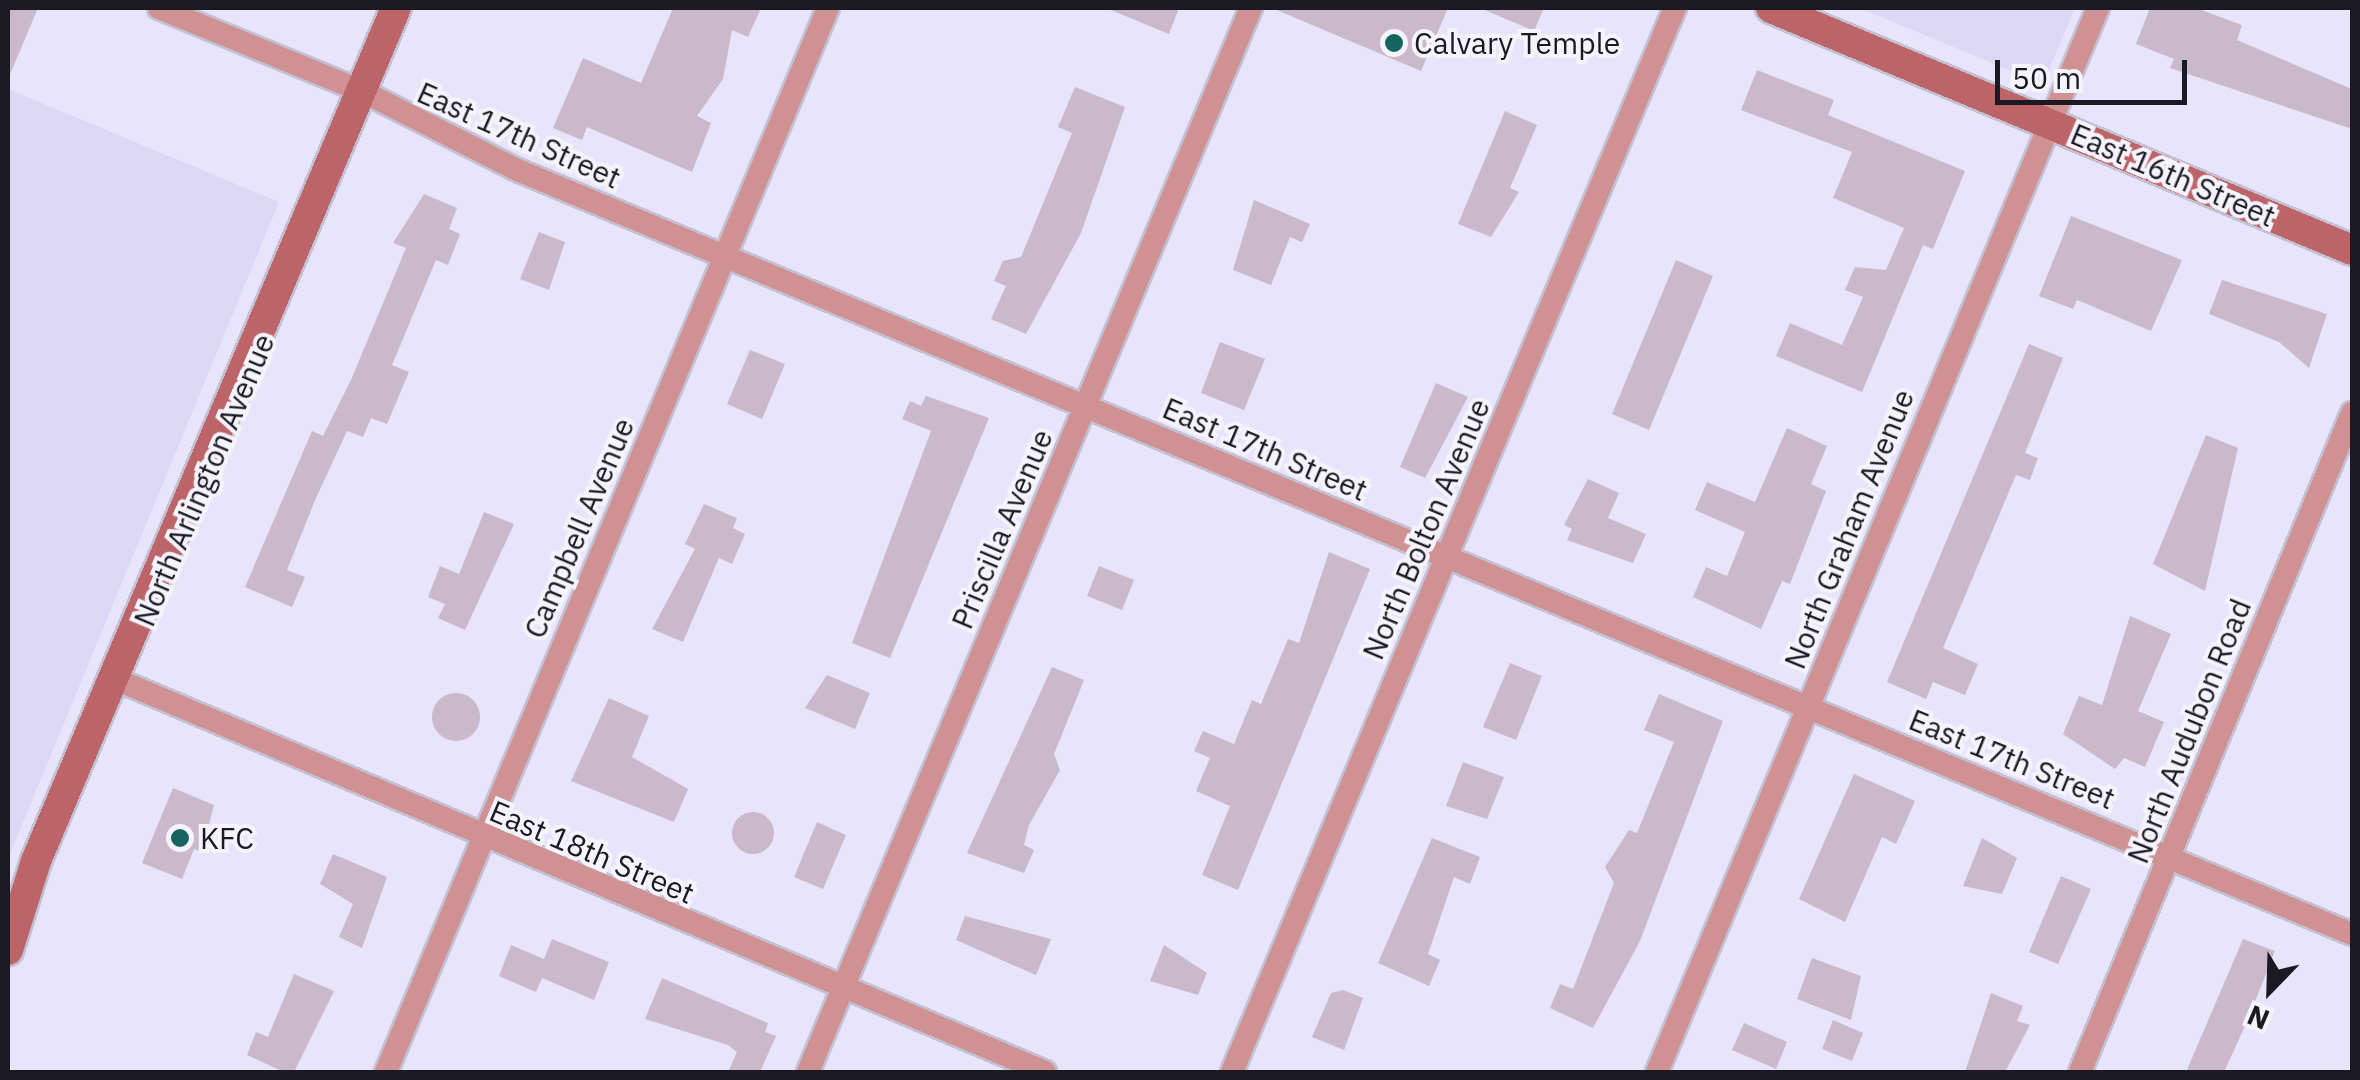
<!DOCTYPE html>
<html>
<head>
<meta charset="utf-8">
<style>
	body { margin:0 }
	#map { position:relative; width:2360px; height:1080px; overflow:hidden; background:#e8e4fb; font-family:"IBM Plex Sans",sans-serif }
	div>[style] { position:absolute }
	.built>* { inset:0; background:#dcd7f4 }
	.building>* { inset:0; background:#cab9ca }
	.round { border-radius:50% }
	.roads { filter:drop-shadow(2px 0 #c3c0d4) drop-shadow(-2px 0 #c3c0d4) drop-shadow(0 2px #c3c0d4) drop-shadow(0 -2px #c3c0d4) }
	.street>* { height:22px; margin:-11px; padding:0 11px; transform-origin:11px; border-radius:11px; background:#cf9191 }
	.secondary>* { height:30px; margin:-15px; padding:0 15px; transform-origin:15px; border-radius:15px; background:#bd6468 }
	.dots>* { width:28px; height:28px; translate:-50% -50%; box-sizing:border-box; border:5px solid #f5f3fc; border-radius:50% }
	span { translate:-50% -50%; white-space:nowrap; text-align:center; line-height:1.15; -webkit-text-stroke:8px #f5f3fc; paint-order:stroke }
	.poi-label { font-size:30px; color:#1b1a22 }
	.left { translate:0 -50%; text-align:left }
	.street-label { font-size:30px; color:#1b1a22 }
	.frame { position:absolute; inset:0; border:10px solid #1b1a22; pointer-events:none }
	.north { position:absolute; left:2220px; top:940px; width:100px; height:100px; -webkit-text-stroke:8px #f5f3fc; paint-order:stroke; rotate:203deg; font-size:28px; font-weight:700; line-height:40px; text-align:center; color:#1b1a22 }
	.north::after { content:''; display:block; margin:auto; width:35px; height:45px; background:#1b1a22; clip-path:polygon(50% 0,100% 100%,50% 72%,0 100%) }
	.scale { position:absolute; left:1995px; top:60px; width:192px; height:45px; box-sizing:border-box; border:5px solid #1b1a22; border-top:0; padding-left:12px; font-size:30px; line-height:35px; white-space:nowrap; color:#1b1a22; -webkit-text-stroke:8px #f5f3fc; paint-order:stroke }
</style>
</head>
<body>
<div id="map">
	<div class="built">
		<div style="clip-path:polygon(1859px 8px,2075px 8px,2043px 84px)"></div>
		<div style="clip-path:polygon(8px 89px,279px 202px,8px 859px)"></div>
	</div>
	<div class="building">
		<div style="clip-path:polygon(8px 8px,38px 8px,8px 79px)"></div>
		<div style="clip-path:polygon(673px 8px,761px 8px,748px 37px,732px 30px,723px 79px,697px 116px,711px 123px,692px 172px,587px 127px,582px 140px,553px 128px,583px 58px,641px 83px)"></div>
		<div style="clip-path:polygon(1106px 8px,1179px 8px,1169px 34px)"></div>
		<div style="clip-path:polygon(1272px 8px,1448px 8px,1421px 71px)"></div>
		<div style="clip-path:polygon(1480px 8px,1544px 8px,1534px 31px)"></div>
		<div style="clip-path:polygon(2150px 8px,2196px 8px,2242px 25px,2237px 40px,2352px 89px,2352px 129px,2170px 68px,2174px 59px,2136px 44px)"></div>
		<div style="clip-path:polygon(1757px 70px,1834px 100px,1828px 115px,1965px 171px,1933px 249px,1923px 245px,1862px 392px,1776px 356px,1790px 323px,1842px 345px,1863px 297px,1845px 290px,1855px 267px,1886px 270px,1904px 228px,1833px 198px,1852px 152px,1741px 110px)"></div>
		<div style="clip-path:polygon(1075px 87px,1125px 107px,1081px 233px,1026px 334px,991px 319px,1006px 286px,994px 281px,1003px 261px,1021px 257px,1072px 133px,1058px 127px)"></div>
		<div style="clip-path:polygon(1505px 111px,1537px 125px,1510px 188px,1519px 192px,1491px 237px,1458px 224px)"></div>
		<div style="clip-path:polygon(424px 194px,457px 208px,449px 229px,460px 234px,448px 265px,436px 260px,392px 365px,409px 372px,387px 424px,371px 418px,363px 437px,347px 431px,316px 498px,287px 570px,305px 577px,292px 607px,245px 587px,312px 431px,323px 436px,351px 380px,406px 248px,393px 243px)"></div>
		<div style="clip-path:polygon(1254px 200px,1310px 224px,1302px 242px,1290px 237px,1271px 285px,1233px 270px)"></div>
		<div style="clip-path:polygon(2071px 216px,2182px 260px,2151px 331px,2077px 300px,2073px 309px,2039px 296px)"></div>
		<div style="clip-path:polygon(539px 232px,565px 242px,549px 290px,520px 279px)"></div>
		<div style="clip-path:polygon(1676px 260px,1713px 276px,1649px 430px,1612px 414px)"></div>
		<div style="clip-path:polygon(2222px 280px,2327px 314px,2309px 368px,2279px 342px,2209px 314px)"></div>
		<div style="clip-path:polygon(1220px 342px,1265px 359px,1244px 410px,1201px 393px)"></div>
		<div style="clip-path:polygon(2029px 344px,2063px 358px,2025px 453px,2038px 458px,2030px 480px,2016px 475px,1943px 648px,1978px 664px,1965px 695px,1933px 682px,1926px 699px,1887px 682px)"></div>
		<div style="clip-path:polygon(750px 350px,785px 364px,762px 419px,727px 404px)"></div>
		<div style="clip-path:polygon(1436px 383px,1468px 397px,1425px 478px,1400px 467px)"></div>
		<div style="clip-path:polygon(926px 396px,989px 418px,890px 658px,852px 643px,931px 431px,902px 419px,910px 401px,921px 406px)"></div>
		<div style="clip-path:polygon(1787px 428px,1827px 446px,1811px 484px,1826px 491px,1790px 584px,1782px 581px,1761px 629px,1693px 597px,1706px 567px,1727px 576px,1745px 532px,1695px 510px,1707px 482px,1755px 502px)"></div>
		<div style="clip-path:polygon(2206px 435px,2238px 448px,2205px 591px,2153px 564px)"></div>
		<div style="clip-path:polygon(1588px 479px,1619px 493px,1608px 518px,1646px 534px,1633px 563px,1567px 540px,1572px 529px,1564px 525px)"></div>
		<div style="clip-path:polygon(704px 504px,737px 518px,733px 528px,745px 534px,732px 564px,719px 558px,683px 642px,652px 629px,695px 549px,685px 544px)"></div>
		<div style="clip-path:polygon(484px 512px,514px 524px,465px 630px,438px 618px,445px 604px,428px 597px,440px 566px,459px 574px)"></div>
		<div style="clip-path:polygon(1329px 552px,1370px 569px,1238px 890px,1202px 875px,1230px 806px,1196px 791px,1210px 758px,1194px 751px,1203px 731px,1234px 744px,1252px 700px,1261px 704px,1288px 639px,1299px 643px)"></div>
		<div style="clip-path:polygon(1099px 566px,1134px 580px,1122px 610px,1087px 596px)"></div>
		<div style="clip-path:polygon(2130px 616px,2171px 634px,2138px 711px,2164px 722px,2145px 767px,2124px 758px,2115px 769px,2063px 734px,2079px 696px,2102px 705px)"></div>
		<div style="clip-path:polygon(1510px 663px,1542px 676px,1516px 740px,1483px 727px)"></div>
		<div style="clip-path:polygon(1052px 667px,1084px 680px,1054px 754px,1060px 770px,1029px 825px,1024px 845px,1034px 850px,1024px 873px,967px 853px)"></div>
		<div style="clip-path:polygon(827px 675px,870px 693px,855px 729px,805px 708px)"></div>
		<div class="round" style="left:432px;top:693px;width:48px;height:48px"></div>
		<div style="clip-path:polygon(1659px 694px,1723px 721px,1640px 941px,1593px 1028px,1550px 1008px,1560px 984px,1573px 989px,1614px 883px,1605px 867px,1629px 830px,1637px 833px,1674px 742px,1644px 730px)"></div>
		<div style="clip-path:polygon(609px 698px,649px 716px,632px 757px,688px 789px,674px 822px,571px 781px)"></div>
		<div style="clip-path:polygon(1463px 762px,1504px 777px,1487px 819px,1446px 806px)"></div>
		<div style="clip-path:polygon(1854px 774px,1915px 801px,1896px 844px,1882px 837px,1845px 922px,1799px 899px)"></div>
		<div style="clip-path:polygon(173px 788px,214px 805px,202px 852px,194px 849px,182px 879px,142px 863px)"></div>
		<div class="round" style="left:732px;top:812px;width:42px;height:42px"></div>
		<div style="clip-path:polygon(817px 822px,846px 835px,823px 889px,794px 877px)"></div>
		<div style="clip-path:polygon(1432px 838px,1480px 857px,1470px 884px,1454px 877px,1428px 954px,1440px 960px,1429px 986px,1378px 963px)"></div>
		<div style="clip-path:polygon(1982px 838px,2017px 858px,2002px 894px,1963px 886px)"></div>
		<div style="clip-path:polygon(333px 854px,387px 877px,362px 948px,339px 937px,353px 904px,320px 884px)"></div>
		<div style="clip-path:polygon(2061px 876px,2091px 889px,2058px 964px,2029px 952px)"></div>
		<div style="clip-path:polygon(965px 916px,1051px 939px,1036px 975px,956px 940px)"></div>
		<div style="clip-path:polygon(552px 939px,609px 962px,594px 1000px,542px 978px,536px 992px,499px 976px,511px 945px,544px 959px)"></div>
		<div style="clip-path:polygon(2243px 939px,2275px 951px,2249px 1017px,2224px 1072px,2186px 1072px)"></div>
		<div style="clip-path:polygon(1164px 945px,1207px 973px,1198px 995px,1150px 981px)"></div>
		<div style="clip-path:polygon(1812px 958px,1861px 976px,1851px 1020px,1797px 999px)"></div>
		<div style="clip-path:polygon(294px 974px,334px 991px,294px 1072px,284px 1072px,247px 1055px,256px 1032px,268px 1037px)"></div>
		<div style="clip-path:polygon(662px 978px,768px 1023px,765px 1032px,776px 1036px,760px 1072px,728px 1072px,737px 1052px,728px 1045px,645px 1019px)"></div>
		<div style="clip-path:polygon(1343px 990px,1363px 998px,1344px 1050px,1312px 1037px,1331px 993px)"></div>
		<div style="clip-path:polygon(1991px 993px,2023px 1006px,2017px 1021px,2030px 1025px,2005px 1072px,1965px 1072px)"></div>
		<div style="clip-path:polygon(1833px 1020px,1863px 1033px,1852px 1061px,1822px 1049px)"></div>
		<div style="clip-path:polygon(1744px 1023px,1787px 1042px,1776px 1069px,1732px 1050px)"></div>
	</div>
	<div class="roads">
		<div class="street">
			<div style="left:159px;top:8px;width:224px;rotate:22.3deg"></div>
			<div style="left:366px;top:93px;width:167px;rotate:27deg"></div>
			<div style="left:515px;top:169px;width:1990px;rotate:22.61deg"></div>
			<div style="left:120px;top:681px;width:1004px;rotate:22.91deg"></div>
			<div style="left:386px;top:1072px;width:1152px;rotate:-67.44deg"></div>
			<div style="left:808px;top:1072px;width:1153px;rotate:-67.4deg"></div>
			<div style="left:1232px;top:1072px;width:1153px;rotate:-67.4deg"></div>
			<div style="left:1657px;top:1072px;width:1152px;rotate:-67.49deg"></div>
			<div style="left:2080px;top:1072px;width:713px;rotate:-67.57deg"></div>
		</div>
		<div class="secondary">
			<div style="left:1771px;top:8px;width:629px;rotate:22.61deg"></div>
			<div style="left:8px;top:950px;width:93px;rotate:-72.5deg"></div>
			<div style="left:36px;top:861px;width:926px;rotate:-67.12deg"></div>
		</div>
	</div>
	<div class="dots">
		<div style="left:1394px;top:43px;background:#166460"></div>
		<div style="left:180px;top:838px;background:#166460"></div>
	</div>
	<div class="poi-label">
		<span class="left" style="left:1414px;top:43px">Calvary Temple</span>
		<span class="left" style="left:200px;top:838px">KFC</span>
	</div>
	<div class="street-label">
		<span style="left:519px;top:135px;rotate:24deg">East 17th Street</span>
		<span style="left:2173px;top:175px;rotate:23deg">East 16th Street</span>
		<span style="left:1265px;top:449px;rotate:23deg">East 17th Street</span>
		<span style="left:204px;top:480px;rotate:-67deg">North Arlington Avenue</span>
		<span style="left:579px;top:528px;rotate:-67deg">Campbell Avenue</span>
		<span style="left:1002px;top:529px;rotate:-67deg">Priscilla Avenue</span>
		<span style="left:1426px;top:529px;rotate:-67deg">North Bolton Avenue</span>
		<span style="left:1849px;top:529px;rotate:-68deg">North Graham Avenue</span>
		<span style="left:2189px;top:731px;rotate:-68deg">North Audubon Road</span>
		<span style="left:2012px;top:759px;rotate:22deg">East 17th Street</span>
		<span style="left:592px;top:852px;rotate:23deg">East 18th Street</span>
	</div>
	<div class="frame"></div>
	<div class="north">N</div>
	<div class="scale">50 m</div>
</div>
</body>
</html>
